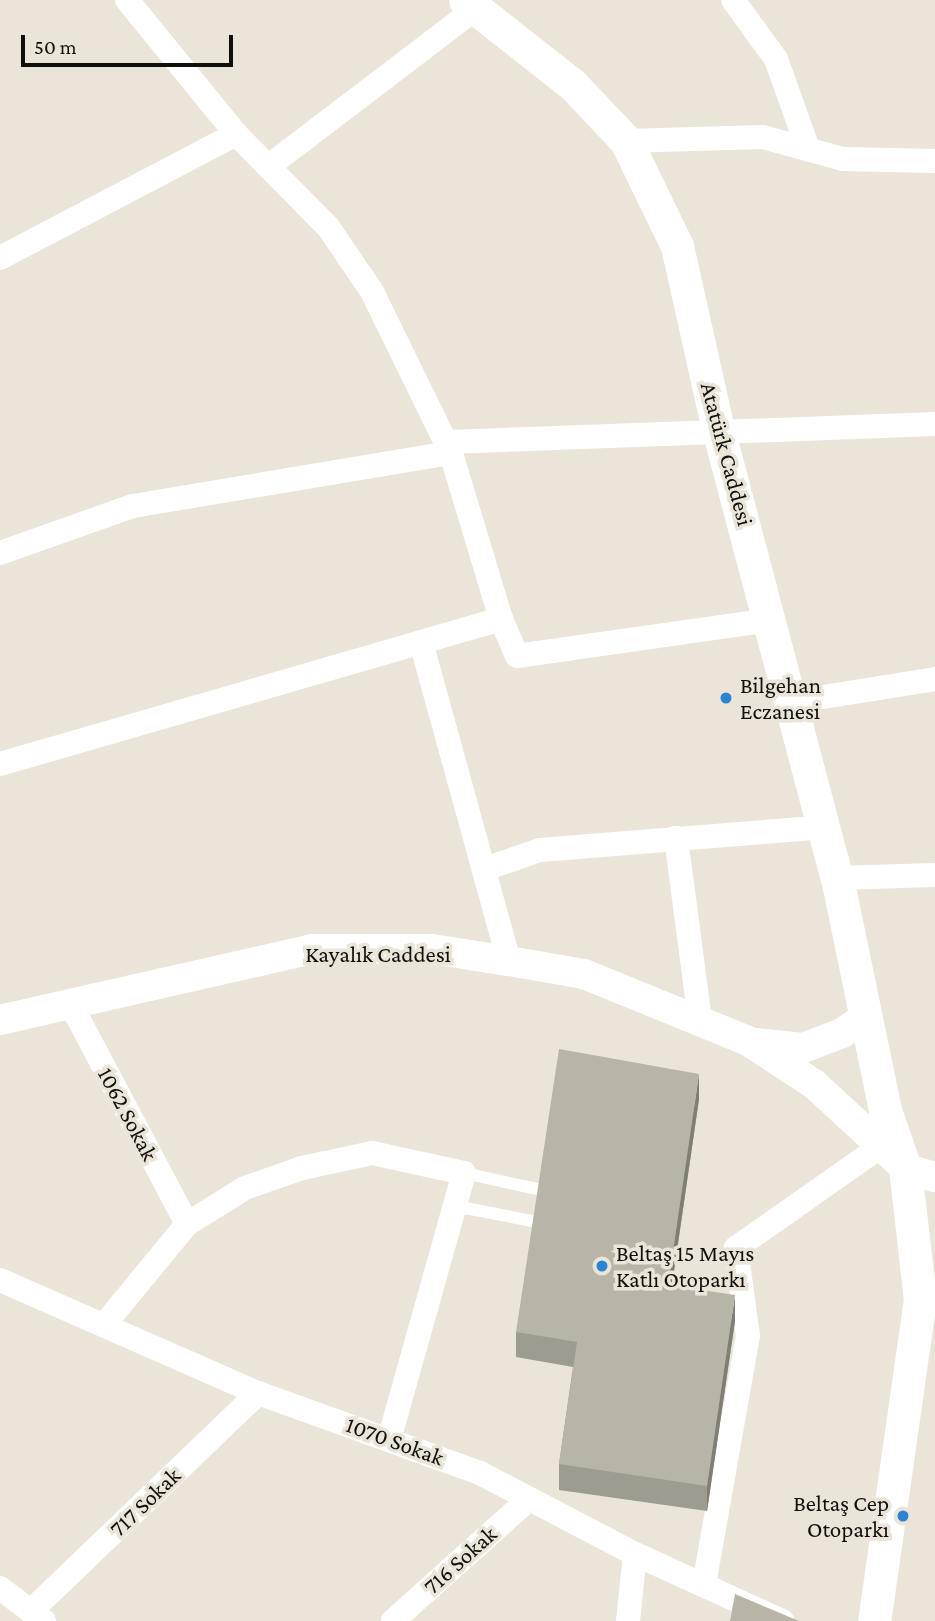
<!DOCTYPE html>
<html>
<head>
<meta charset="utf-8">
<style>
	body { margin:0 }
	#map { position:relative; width:935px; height:1621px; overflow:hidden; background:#eae5d8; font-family:"Crimson Pro",serif }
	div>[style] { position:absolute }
	.service>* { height:12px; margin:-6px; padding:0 6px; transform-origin:6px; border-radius:6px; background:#fff }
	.minor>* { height:24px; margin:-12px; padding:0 12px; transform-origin:12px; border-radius:12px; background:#fff }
	.tertiary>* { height:30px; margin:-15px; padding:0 15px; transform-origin:15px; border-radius:15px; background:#fff }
	.secondary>* { height:33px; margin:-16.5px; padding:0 16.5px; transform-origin:16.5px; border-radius:16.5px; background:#fff }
	.wall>* { inset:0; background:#9e9b90 }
	.shaded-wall>* { inset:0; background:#817e75 }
	.building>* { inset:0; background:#b8b4a7 }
	.dots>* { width:19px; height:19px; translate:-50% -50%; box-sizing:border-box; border:4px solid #eae5d8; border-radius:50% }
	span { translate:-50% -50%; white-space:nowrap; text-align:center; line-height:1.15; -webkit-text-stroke:7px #eae5d8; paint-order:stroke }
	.street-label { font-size:23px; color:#110f0b }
	.poi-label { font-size:23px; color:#110f0b }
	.left { translate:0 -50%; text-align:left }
	.right { translate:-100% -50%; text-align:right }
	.scale { position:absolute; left:21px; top:35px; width:212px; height:32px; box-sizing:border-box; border:4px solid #110f0b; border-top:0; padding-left:9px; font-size:21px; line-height:24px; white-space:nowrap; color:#110f0b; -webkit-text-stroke:5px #eae5d8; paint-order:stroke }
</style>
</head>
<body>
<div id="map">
	<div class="service">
		<div style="left:464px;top:1173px;width:80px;rotate:12.3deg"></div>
		<div style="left:455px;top:1206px;width:84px;rotate:11deg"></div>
	</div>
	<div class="minor">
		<div style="left:733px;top:0;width:73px;rotate:53.9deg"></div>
		<div style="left:776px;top:59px;width:96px;rotate:70.4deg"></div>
		<div style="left:626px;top:141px;width:137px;rotate:-1.7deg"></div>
		<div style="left:763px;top:137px;width:83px;rotate:15.4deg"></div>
		<div style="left:843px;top:159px;width:92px;rotate:1.2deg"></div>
		<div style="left:269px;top:166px;width:259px;rotate:-37.3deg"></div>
		<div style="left:0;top:258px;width:267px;rotate:-27.7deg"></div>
		<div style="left:446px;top:442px;width:489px;rotate:-2.1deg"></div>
		<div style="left:0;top:553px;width:141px;rotate:-19.5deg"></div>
		<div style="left:133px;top:506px;width:322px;rotate:-9.5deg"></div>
		<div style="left:501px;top:619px;width:40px;rotate:66.6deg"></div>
		<div style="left:517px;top:656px;width:257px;rotate:-8.1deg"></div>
		<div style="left:421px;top:642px;width:331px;rotate:74.6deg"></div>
		<div style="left:792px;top:702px;width:145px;rotate:-9.1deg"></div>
		<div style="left:0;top:764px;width:522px;rotate:-16.14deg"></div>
		<div style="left:501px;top:619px;width:173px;rotate:-106.8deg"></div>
		<div style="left:451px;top:453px;width:182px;rotate:-116.1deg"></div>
		<div style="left:371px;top:290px;width:76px;rotate:-124.3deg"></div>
		<div style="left:328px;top:227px;width:131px;rotate:-134.7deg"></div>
		<div style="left:236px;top:134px;width:173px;rotate:-129.1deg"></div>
		<div style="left:676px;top:838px;width:184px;rotate:82.5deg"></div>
		<div style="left:485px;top:869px;width:58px;rotate:-19.1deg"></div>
		<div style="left:540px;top:850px;width:285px;rotate:-4.6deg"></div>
		<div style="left:837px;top:878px;width:98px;rotate:-1.8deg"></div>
		<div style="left:70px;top:1003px;width:250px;rotate:62.1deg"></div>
		<div style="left:0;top:1280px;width:282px;rotate:23.7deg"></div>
		<div style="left:258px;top:1393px;width:236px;rotate:19.8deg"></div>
		<div style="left:480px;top:1473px;width:175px;rotate:27.6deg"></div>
		<div style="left:635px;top:1554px;width:162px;rotate:24.5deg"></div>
		<div style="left:104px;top:1325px;width:131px;rotate:-50.6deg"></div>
		<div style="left:187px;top:1224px;width:68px;rotate:-31.8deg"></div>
		<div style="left:245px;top:1188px;width:60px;rotate:-19.3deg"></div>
		<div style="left:302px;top:1168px;width:72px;rotate:-12.1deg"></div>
		<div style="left:372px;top:1153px;width:94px;rotate:12.3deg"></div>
		<div style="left:464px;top:1173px;width:274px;rotate:105.7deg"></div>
		<div style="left:704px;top:1585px;width:253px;rotate:-80deg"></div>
		<div style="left:748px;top:1336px;width:89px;rotate:-97.8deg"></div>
		<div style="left:736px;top:1248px;width:177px;rotate:-35.1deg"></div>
		<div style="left:0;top:1588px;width:55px;rotate:36.9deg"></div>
		<div style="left:31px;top:1611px;width:315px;rotate:-43.8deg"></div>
		<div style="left:393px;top:1621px;width:181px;rotate:-41.9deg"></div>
		<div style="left:628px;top:1621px;width:67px;rotate:-84deg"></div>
	</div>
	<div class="tertiary">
		<div style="left:0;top:1020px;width:321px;rotate:-12.8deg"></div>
		<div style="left:313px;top:949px;width:119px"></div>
		<div style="left:432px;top:949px;width:78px;rotate:8.9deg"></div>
		<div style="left:509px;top:961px;width:76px;rotate:9.8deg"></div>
		<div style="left:584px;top:974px;width:177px;rotate:22.2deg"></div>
		<div style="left:748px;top:1041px;width:79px;rotate:33.1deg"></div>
		<div style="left:814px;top:1084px;width:124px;rotate:42.7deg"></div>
		<div style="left:905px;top:1168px;width:31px;rotate:17deg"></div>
		<div style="left:756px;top:1043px;width:47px;rotate:6.1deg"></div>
		<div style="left:803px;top:1048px;width:42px;rotate:-21deg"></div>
		<div style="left:842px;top:1033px;width:30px;rotate:-34deg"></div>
	</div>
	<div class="secondary">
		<div style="left:465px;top:0;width:137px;rotate:38.2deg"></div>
		<div style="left:573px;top:85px;width:77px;rotate:46.6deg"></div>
		<div style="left:626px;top:141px;width:117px;rotate:64.1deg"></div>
		<div style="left:677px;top:246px;width:188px;rotate:77.4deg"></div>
		<div style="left:718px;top:429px;width:465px;rotate:75.2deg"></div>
		<div style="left:837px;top:878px;width:237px;rotate:78.3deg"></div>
		<div style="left:885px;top:1110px;width:61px;rotate:71deg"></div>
		<div style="left:905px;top:1168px;width:132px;rotate:83.5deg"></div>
		<div style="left:920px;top:1299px;width:325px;rotate:98.1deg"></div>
	</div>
	<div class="wall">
		<div style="clip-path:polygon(699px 1099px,672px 1286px,735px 1321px,707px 1511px,559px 1490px,559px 1464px,573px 1367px,516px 1357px,516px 1332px)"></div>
	</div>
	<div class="shaded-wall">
		<div style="clip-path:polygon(699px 1074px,699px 1099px,668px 1311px,668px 1285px)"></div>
		<div style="clip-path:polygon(735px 1295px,735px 1321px,707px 1511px,707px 1486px)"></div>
	</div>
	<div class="building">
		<div style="clip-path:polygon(559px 1049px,699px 1074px,668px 1285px,735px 1295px,707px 1486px,559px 1464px,577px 1342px,516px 1332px)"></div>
		<div style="clip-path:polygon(735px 1594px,799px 1621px,730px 1621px)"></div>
	</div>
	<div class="dots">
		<div style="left:726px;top:698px;background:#2a84d1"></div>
		<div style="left:602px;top:1266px;background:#2a84d1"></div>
		<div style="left:903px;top:1516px;background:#2a84d1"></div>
	</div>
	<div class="street-label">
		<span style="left:727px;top:454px;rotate:75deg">Atatürk Caddesi</span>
		<span style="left:378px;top:954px">Kayalık Caddesi</span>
		<span style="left:128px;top:1114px;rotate:62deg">1062 Sokak</span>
		<span style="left:395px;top:1441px;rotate:20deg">1070 Sokak</span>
		<span style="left:145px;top:1502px;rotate:-44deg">717 Sokak</span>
		<span style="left:460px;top:1560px;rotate:-42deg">716 Sokak</span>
	</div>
	<div class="poi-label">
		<span class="left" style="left:740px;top:698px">Bilgehan<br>Eczanesi</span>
		<span class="left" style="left:616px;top:1266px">Beltaş 15 Mayıs<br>Katlı Otoparkı</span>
		<span class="right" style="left:889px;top:1516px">Beltaş Cep<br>Otoparkı</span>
	</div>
	<div class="scale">50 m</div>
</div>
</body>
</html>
